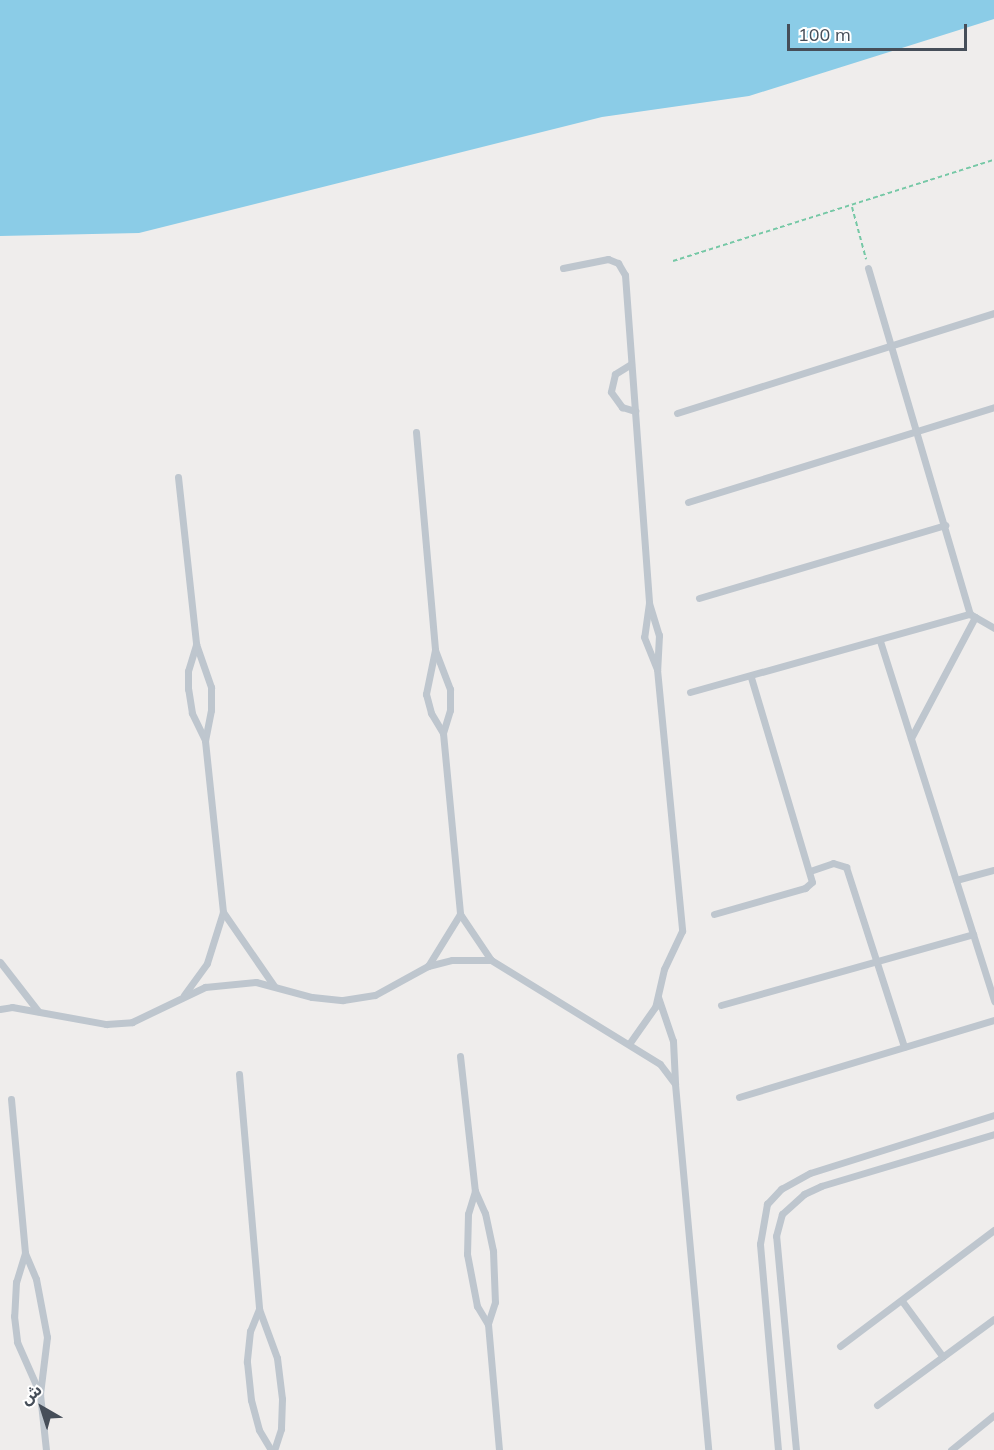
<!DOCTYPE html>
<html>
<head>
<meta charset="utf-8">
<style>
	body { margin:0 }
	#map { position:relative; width:994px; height:1450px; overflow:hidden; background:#efedec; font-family:Mulish,"Noto Sans Arabic",sans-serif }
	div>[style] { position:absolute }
	.water>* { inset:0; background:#8bcce7 }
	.path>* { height:2px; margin-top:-1px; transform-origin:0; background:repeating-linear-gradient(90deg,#76c8a6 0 4.5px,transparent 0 7.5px) }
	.service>* { height:7px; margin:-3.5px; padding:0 3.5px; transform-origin:3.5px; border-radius:3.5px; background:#bec6ce }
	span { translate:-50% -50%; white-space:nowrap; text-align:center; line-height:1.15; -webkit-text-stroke:4.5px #fff; paint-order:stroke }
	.north { position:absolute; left:12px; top:1378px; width:60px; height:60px; -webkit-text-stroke:4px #fff; paint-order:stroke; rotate:321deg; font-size:16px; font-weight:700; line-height:24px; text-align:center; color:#464e59 }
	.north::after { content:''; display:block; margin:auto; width:21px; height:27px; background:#464e59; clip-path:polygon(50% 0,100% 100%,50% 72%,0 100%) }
	.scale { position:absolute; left:787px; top:24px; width:180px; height:27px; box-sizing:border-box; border:3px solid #464e59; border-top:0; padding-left:8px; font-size:18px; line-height:21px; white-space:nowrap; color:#464e59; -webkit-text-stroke:4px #fff; paint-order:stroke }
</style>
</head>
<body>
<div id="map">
	<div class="water">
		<div style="clip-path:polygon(0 0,994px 0,994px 19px,749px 96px,602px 117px,139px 233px,0 236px)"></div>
	</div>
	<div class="path">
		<div style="left:852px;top:207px;width:54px;rotate:74.9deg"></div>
		<div style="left:673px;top:261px;width:337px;rotate:-17.5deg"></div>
	</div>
	<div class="service">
		<div style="left:563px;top:268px;width:46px;rotate:-11.3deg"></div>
		<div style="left:608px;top:259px;width:11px;rotate:22deg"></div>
		<div style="left:618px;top:263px;width:14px;rotate:60deg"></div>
		<div style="left:625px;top:275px;width:329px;rotate:85.8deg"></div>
		<div style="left:649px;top:603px;width:34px;rotate:73deg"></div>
		<div style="left:659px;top:635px;width:34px;rotate:93deg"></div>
		<div style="left:657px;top:669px;width:263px;rotate:84.5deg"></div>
		<div style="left:682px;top:931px;width:42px;rotate:115.3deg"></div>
		<div style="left:664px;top:969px;width:39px;rotate:103deg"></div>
		<div style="left:655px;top:1007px;width:45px;rotate:125.1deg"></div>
		<div style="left:868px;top:268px;width:361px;rotate:73.6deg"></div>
		<div style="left:631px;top:364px;width:19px;rotate:148deg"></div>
		<div style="left:615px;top:374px;width:18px;rotate:103deg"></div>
		<div style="left:611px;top:392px;width:19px;rotate:54deg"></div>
		<div style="left:622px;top:407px;width:14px;rotate:17deg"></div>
		<div style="left:677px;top:413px;width:332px;rotate:-17.5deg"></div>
		<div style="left:416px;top:432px;width:219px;rotate:85deg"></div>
		<div style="left:435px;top:650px;width:45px;rotate:101.6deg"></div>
		<div style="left:426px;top:694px;width:20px;rotate:75deg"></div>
		<div style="left:431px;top:713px;width:23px;rotate:59deg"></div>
		<div style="left:178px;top:477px;width:168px;rotate:83.8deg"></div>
		<div style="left:196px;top:644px;width:46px;rotate:70.8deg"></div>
		<div style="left:211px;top:687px;width:23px;rotate:90deg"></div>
		<div style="left:211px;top:710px;width:31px;rotate:101deg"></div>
		<div style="left:688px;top:502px;width:320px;rotate:-17.2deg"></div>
		<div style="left:699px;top:598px;width:257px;rotate:-16.5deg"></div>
		<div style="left:649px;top:603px;width:34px;rotate:98deg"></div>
		<div style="left:644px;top:637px;width:35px;rotate:68deg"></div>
		<div style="left:880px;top:641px;width:378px;rotate:72.4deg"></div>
		<div style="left:435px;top:650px;width:42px;rotate:69deg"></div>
		<div style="left:450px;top:689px;width:21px;rotate:90deg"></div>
		<div style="left:450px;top:710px;width:24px;rotate:107deg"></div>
		<div style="left:443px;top:733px;width:182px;rotate:84.6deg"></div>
		<div style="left:460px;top:914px;width:55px;rotate:56deg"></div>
		<div style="left:491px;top:960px;width:198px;rotate:31.6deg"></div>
		<div style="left:660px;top:1064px;width:25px;rotate:53deg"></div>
		<div style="left:675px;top:1084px;width:367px;rotate:84.8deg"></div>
		<div style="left:690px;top:692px;width:291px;rotate:-15.6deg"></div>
		<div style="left:970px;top:614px;width:28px;rotate:30deg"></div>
		<div style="left:911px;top:738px;width:137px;rotate:-62.1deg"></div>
		<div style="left:810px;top:871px;width:24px;rotate:-19deg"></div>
		<div style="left:833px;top:863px;width:14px;rotate:17deg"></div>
		<div style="left:846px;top:867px;width:189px;rotate:72.1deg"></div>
		<div style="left:956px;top:880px;width:39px;rotate:-15deg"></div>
		<div style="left:223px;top:912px;width:90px;rotate:55.4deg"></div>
		<div style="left:714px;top:914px;width:95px;rotate:-15.9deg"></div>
		<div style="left:805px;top:888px;width:9px;rotate:-41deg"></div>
		<div style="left:812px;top:882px;width:214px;rotate:-106.6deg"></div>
		<div style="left:0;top:962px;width:62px;rotate:52.2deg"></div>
		<div style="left:428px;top:966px;width:61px;rotate:-58.4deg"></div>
		<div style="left:184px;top:995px;width:39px;rotate:-54deg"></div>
		<div style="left:207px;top:963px;width:53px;rotate:-72.6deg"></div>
		<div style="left:223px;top:912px;width:173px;rotate:-96deg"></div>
		<div style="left:205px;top:740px;width:30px;rotate:-116deg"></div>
		<div style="left:192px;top:713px;width:24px;rotate:-99deg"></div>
		<div style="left:188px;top:689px;width:18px;rotate:-90deg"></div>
		<div style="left:188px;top:671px;width:28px;rotate:-73deg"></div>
		<div style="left:658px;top:997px;width:46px;rotate:71.2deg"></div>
		<div style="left:673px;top:1041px;width:41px;rotate:87.2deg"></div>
		<div style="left:721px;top:1005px;width:262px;rotate:-15.7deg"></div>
		<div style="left:0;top:1009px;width:12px;rotate:-9deg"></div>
		<div style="left:12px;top:1007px;width:96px;rotate:10.3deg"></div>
		<div style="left:106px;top:1024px;width:26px;rotate:-4deg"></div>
		<div style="left:132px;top:1022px;width:81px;rotate:-25.6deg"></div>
		<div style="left:205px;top:987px;width:51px;rotate:-5.6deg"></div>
		<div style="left:256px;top:982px;width:58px;rotate:15deg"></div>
		<div style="left:312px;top:997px;width:31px;rotate:6deg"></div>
		<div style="left:343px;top:1000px;width:32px;rotate:-9deg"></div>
		<div style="left:375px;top:995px;width:60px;rotate:-28.7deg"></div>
		<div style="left:428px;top:966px;width:25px;rotate:-14deg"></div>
		<div style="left:452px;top:960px;width:39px"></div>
		<div style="left:460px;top:1056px;width:136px;rotate:83.7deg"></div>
		<div style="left:475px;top:1191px;width:24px;rotate:66deg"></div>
		<div style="left:485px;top:1213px;width:39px;rotate:78deg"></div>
		<div style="left:493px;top:1251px;width:51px;rotate:87.8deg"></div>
		<div style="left:495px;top:1302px;width:23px;rotate:108deg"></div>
		<div style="left:488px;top:1324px;width:126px;rotate:85deg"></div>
		<div style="left:239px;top:1074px;width:236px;rotate:85.1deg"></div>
		<div style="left:259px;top:1309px;width:52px;rotate:69.8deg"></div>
		<div style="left:277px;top:1358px;width:41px;rotate:83deg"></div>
		<div style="left:282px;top:1399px;width:30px;rotate:92deg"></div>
		<div style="left:281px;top:1429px;width:22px;rotate:108deg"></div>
		<div style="left:739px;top:1097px;width:266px;rotate:-16.8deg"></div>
		<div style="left:11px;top:1099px;width:155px;rotate:84.8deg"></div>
		<div style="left:25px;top:1253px;width:28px;rotate:67deg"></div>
		<div style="left:36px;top:1279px;width:59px;rotate:79.3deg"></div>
		<div style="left:47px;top:1337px;width:57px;rotate:97deg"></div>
		<div style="left:40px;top:1394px;width:56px;rotate:83.9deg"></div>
		<div style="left:475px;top:1191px;width:24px;rotate:107deg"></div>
		<div style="left:468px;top:1214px;width:40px;rotate:91.4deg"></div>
		<div style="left:467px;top:1254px;width:53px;rotate:79.1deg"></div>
		<div style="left:477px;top:1306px;width:21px;rotate:59deg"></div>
		<div style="left:25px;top:1253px;width:30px;rotate:107deg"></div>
		<div style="left:16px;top:1282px;width:34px;rotate:93deg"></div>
		<div style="left:14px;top:1316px;width:26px;rotate:83deg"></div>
		<div style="left:17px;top:1342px;width:57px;rotate:66.1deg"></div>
		<div style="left:902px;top:1301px;width:69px;rotate:53.8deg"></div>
		<div style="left:259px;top:1309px;width:24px;rotate:112deg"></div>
		<div style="left:250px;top:1331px;width:31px;rotate:96deg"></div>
		<div style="left:247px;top:1362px;width:38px;rotate:84deg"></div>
		<div style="left:251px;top:1400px;width:31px;rotate:75deg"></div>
		<div style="left:259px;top:1430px;width:23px;rotate:59deg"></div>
		<div style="left:840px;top:1346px;width:193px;rotate:-37deg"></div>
		<div style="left:877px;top:1405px;width:145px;rotate:-36.3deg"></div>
		<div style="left:778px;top:1450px;width:207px;rotate:-95deg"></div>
		<div style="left:760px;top:1244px;width:41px;rotate:-80.1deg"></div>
		<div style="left:767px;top:1204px;width:21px;rotate:-47deg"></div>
		<div style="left:781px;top:1189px;width:33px;rotate:-29deg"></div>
		<div style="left:810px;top:1173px;width:193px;rotate:-17.5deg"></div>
		<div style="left:796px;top:1450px;width:215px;rotate:-95.3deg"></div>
		<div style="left:776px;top:1236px;width:23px;rotate:-75deg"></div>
		<div style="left:782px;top:1214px;width:30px;rotate:-42deg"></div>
		<div style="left:804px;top:1194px;width:19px;rotate:-25deg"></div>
		<div style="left:821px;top:1186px;width:181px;rotate:-16.7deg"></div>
		<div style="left:951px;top:1450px;width:55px;rotate:-39.1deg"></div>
	</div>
	<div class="north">ش</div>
	<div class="scale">100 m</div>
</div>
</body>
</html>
